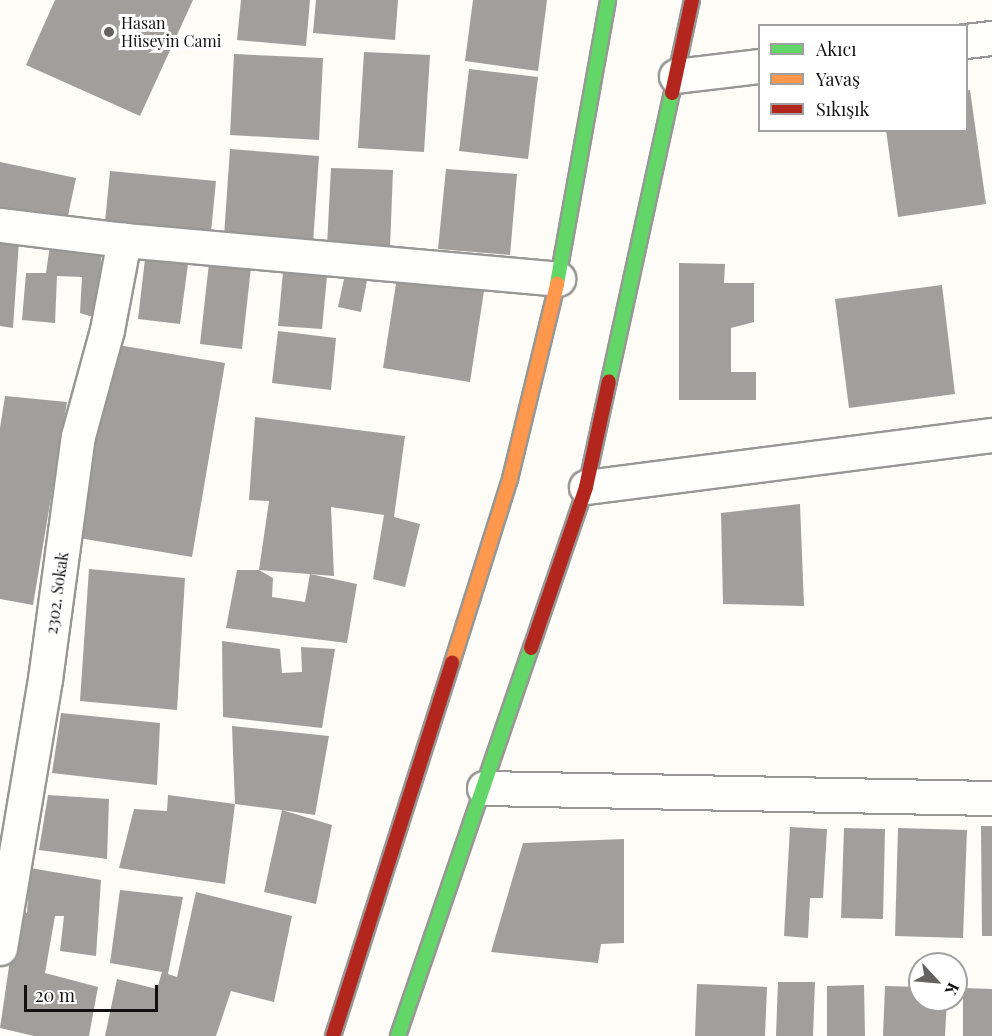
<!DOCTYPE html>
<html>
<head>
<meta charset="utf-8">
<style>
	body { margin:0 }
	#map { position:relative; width:992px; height:1036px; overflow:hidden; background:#fdfcf7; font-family:"Playfair Display",serif }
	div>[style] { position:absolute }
	.building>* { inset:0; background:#a19f9c }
	.roads { filter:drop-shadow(2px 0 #979795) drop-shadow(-2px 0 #979795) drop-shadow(0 2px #979795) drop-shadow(0 -2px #979795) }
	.street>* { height:33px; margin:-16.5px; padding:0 16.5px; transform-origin:16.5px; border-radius:16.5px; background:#fffffe }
	.fast>* { height:14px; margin:-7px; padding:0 7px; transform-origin:7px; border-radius:7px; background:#63d668 }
	.slow>* { height:14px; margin:-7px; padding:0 7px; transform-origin:7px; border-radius:7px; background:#ff974d }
	.jam>* { height:14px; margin:-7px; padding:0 7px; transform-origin:7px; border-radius:7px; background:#b3261e }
	.dots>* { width:16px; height:16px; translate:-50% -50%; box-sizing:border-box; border:3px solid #fff; border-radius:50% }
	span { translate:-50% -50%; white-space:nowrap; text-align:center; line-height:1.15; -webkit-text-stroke:6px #fff; paint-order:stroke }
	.poi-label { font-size:16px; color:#111 }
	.left { translate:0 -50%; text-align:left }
	.street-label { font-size:16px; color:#111 }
	.legend { position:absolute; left:758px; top:24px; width:210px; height:108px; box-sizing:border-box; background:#fff; border:2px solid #a0a0a0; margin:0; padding:8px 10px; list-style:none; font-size:18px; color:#111 }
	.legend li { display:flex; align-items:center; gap:12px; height:30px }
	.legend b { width:30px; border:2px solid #a0a0a0 }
	.north { position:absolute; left:908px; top:952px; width:60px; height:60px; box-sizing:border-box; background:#fff; border:2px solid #a0a0a0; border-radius:50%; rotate:116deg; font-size:16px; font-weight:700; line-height:24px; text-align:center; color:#111 }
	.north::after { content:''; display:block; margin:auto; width:21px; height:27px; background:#646362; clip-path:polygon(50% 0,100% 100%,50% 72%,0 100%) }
	.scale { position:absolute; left:24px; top:985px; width:134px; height:27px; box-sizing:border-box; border:3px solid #111; border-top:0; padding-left:8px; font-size:18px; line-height:21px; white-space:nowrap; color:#111; -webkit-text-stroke:4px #fff; paint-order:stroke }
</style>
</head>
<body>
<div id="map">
	<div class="building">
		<div style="clip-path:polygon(55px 0,193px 0,140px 116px,26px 65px)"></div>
		<div style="clip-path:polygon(241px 0,310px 0,306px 46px,237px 40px)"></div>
		<div style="clip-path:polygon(316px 0,398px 0,395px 40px,313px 33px)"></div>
		<div style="clip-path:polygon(473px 0,547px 0,538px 71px,465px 61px)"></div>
		<div style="clip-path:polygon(364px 52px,430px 55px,424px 152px,358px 148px)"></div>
		<div style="clip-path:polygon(234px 54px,323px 58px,319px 140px,230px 135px)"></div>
		<div style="clip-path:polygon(469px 69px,538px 77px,528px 159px,459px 151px)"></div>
		<div style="clip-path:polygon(970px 90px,986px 204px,898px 217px,886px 130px,966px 130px,966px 91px)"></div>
		<div style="clip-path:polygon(230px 149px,319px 156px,313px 243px,224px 236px)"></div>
		<div style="clip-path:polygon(0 162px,76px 178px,66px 225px,0 211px)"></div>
		<div style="clip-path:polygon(331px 168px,393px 170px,390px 248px,327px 246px)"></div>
		<div style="clip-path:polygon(446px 169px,517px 174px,510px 255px,438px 249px)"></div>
		<div style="clip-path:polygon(110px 171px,216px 181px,211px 232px,105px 222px)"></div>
		<div style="clip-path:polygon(0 239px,19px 241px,13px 328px,0 326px)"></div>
		<div style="clip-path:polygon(50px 245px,102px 251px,96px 318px,80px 313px,82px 277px,57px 276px,55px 323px,22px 320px,26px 273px,46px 273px)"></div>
		<div style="clip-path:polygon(145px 259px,188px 264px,180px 324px,138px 319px)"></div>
		<div style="clip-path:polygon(209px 263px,251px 267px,242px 349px,200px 344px)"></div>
		<div style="clip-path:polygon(679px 263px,725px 264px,724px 283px,754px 283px,754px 322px,731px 328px,731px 372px,756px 372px,756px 400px,679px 400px)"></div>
		<div style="clip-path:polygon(346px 270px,368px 275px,361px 312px,338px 307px)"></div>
		<div style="clip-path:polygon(283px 272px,327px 276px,322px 329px,278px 326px)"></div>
		<div style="clip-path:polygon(397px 277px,484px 291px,470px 382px,383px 368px)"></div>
		<div style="clip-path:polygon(942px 285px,955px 394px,849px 408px,835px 299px)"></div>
		<div style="clip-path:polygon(278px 331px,336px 338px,331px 390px,272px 383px)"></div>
		<div style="clip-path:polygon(112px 344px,225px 363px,192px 557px,79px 538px)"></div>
		<div style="clip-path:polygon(5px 396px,67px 402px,33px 605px,0 599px,0 428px)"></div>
		<div style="clip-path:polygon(255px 417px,405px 436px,394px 517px,420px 524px,405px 587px,373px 579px,384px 515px,331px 507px,334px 576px,259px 570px,269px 501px,249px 500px)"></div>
		<div style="clip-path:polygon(800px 504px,804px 606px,723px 604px,721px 513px)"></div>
		<div style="clip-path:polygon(89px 569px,185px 578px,177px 710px,80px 701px)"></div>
		<div style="clip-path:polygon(237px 570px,259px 570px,273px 578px,272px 597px,305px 602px,310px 574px,357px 584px,347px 643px,226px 628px)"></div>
		<div style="clip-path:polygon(222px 641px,280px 649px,282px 673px,302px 672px,301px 647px,335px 649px,322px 728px,223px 717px)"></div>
		<div style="clip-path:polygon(61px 713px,160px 723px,157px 785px,52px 773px)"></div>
		<div style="clip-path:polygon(232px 726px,329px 736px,315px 815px,282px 810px,332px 825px,316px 904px,264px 892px,282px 810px,235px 804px)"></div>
		<div style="clip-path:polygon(48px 795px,109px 799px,107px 859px,39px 850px)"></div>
		<div style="clip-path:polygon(168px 795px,235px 804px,225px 884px,119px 868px,134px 809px,167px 811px)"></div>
		<div style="clip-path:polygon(981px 826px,992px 826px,992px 936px,982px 936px)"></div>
		<div style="clip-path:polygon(790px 827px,827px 829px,823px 898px,810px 898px,808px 938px,784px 936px)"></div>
		<div style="clip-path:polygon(844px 828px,885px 829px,883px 919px,841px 918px)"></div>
		<div style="clip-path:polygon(898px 828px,967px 830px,963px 938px,895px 936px)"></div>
		<div style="clip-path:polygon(624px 839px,624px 943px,601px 944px,598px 963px,491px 952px,523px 843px)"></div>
		<div style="clip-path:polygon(30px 868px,101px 880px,96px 956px,60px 951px,64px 916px,55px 916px,45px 973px,98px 987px,89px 1036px,34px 1036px,0 1028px,17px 912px,27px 913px)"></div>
		<div style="clip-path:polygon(120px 890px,183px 897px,168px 974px,177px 977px,196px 892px,292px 916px,274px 1002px,231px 991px,216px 1036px,105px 1036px,117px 979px,157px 989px,162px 972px,110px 963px)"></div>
		<div style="clip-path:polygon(778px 982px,815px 982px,813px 1036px,776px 1036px)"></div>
		<div style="clip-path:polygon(697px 984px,767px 987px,765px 1036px,695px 1036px)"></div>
		<div style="clip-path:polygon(864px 985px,865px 1036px,827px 1036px,827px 986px)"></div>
		<div style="clip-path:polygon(885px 986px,920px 987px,920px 1000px,947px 1000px,945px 1036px,883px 1036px)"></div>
		<div style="clip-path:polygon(963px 988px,992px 989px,992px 1036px,963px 1036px)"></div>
	</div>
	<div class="roads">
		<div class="street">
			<div style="left:966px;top:41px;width:26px;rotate:-7deg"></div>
			<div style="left:676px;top:76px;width:85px;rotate:-6.8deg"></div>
			<div style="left:0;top:225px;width:125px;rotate:6.9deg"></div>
			<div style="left:124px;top:240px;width:436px;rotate:5.1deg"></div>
			<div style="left:586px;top:487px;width:409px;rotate:-7.3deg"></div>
			<div style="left:484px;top:788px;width:508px;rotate:1.13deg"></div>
			<div style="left:0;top:948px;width:273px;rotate:-80.5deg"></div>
			<div style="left:45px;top:679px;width:245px;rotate:-82.3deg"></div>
			<div style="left:78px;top:436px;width:110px;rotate:-74.7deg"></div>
			<div style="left:107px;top:330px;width:92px;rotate:-79.3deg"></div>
		</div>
		<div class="fast">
			<div style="left:557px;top:284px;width:289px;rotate:-79.8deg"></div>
			<div style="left:609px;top:381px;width:295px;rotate:-77.7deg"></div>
			<div style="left:398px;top:1036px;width:410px;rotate:-71.1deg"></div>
		</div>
		<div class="slow">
			<div style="left:452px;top:663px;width:193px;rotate:-72.5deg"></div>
			<div style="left:510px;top:479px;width:201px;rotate:-76.4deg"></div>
		</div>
		<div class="jam">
			<div style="left:672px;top:93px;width:95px;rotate:-77.9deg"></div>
			<div style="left:531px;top:648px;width:170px;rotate:-71.1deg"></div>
			<div style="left:586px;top:487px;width:108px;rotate:-77.8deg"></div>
			<div style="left:333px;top:1036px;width:392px;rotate:-72.3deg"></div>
		</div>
	</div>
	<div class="dots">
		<div style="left:109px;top:32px;background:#646362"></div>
	</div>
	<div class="poi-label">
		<span class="left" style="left:121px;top:32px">Hasan<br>Hüseyin Cami</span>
	</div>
	<div class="street-label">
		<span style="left:57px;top:593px;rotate:-82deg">2302. Sokak</span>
	</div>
	<ul class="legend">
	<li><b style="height:8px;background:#63d668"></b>Akıcı</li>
	<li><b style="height:8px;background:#ff974d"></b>Yavaş</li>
	<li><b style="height:8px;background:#b3261e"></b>Sıkışık</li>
	</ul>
	<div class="north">K</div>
	<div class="scale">20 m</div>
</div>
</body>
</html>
